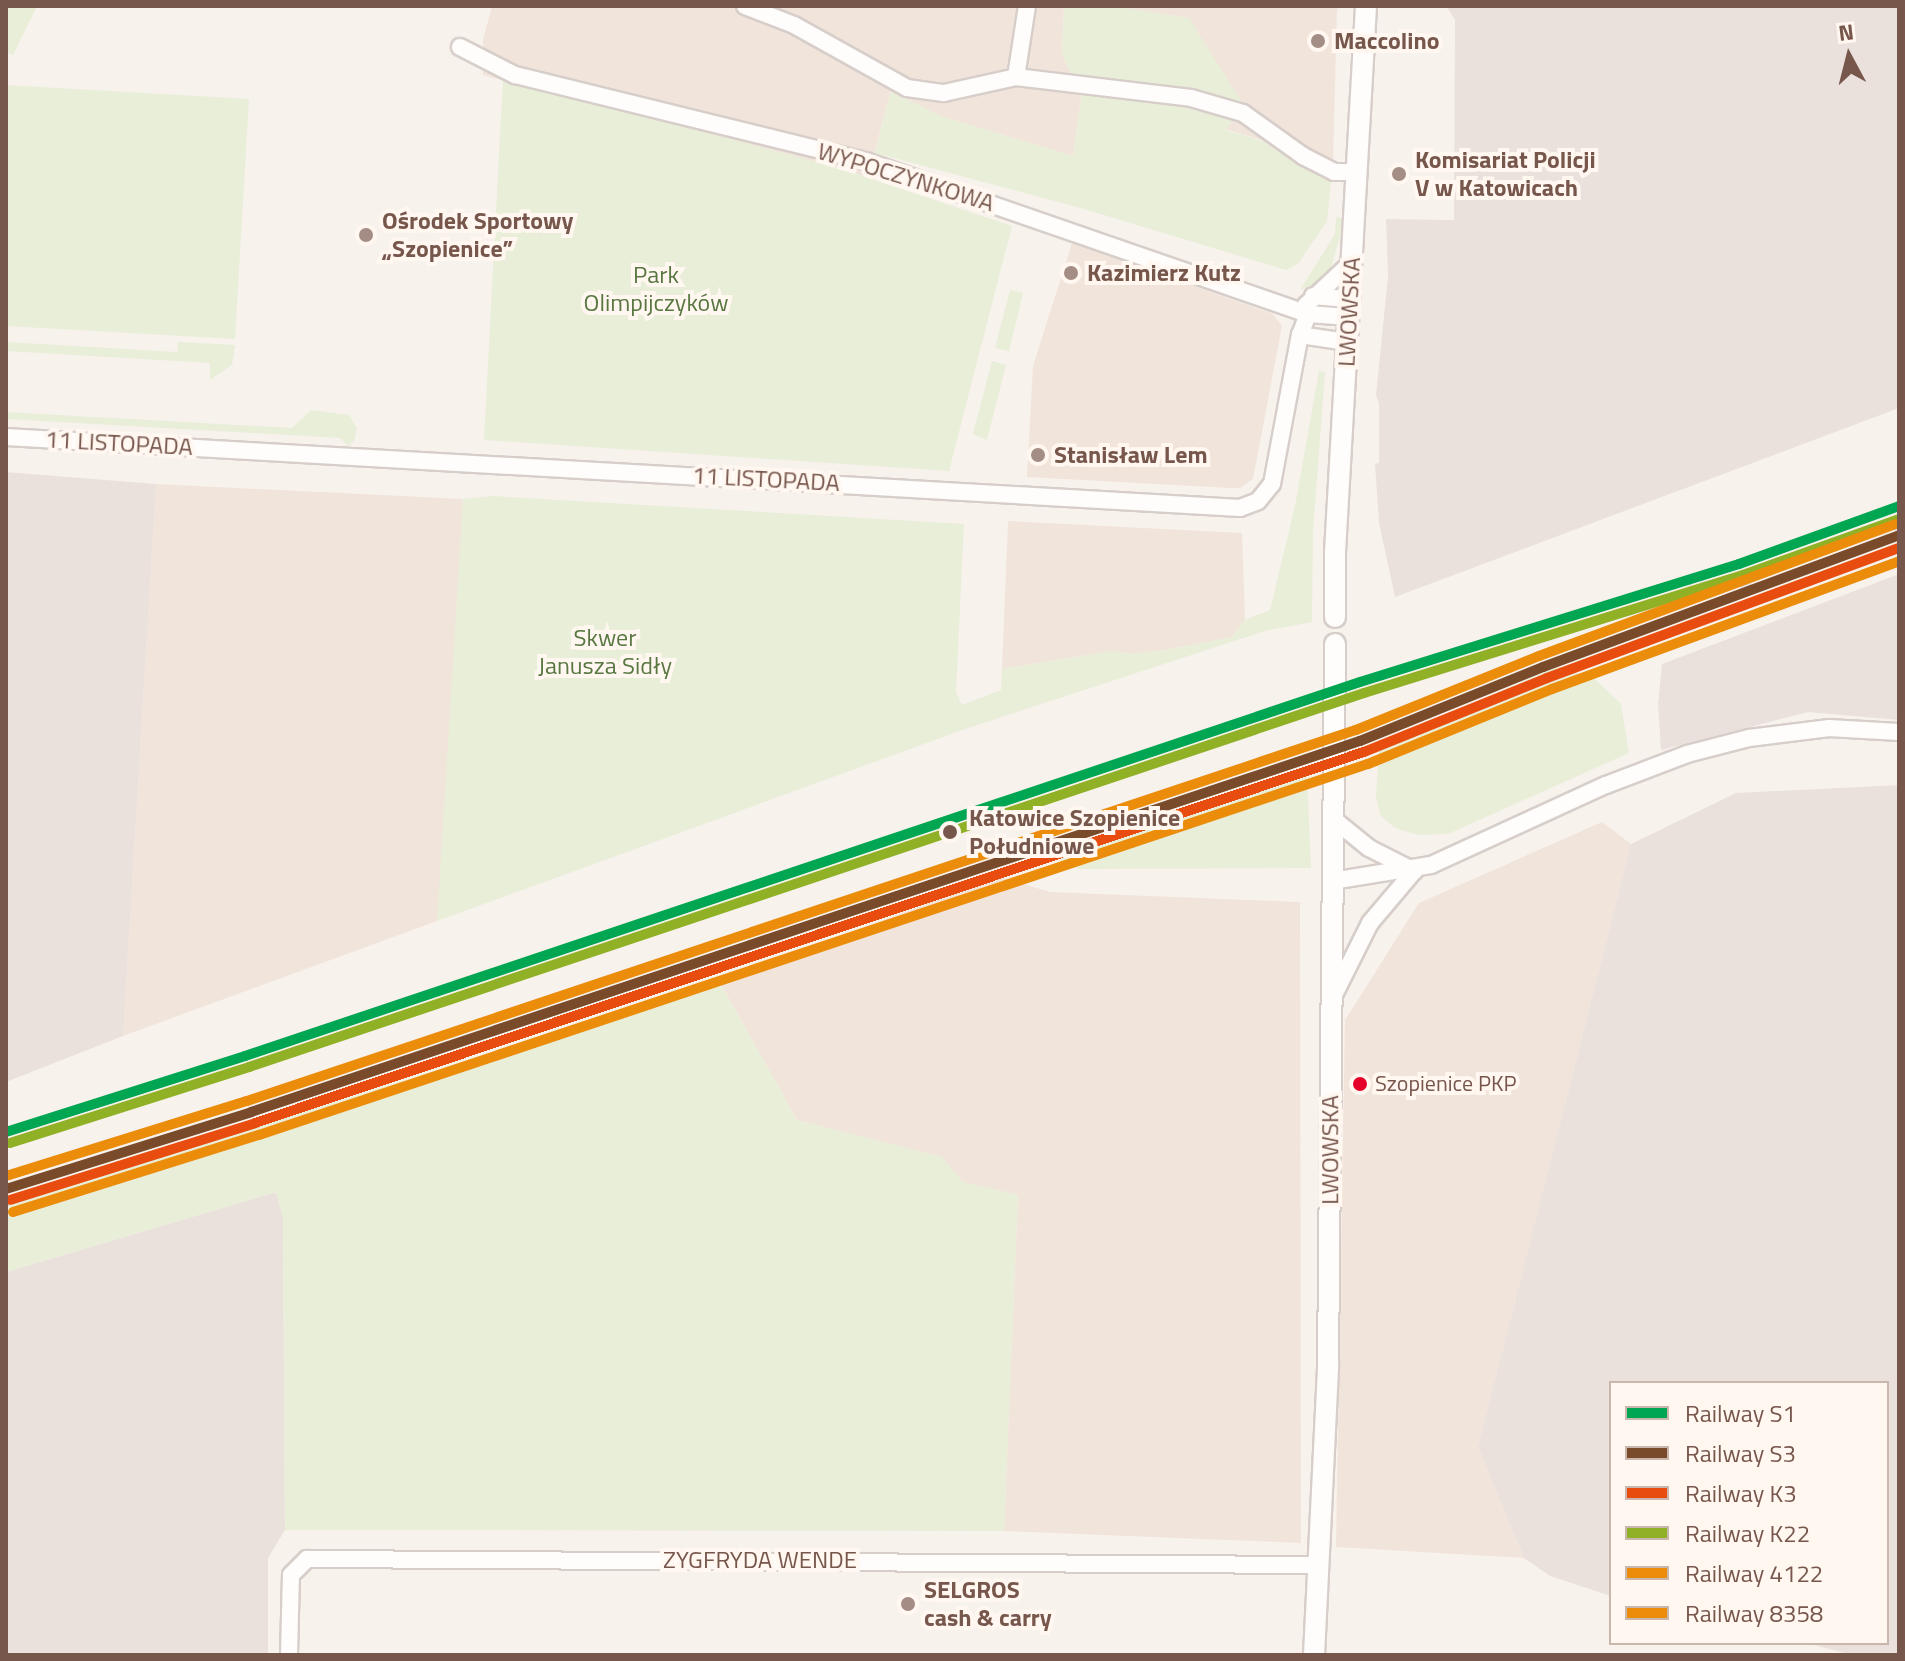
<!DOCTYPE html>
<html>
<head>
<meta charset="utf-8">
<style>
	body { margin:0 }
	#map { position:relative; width:1905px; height:1661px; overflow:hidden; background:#f8f2ed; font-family:"Titillium Web",sans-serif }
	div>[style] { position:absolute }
	.residential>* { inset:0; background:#f1e4db }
	.industrial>* { inset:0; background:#eae1dc }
	.green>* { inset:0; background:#e8eed8 }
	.roads { filter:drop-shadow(2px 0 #d7ceca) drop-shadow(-2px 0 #d7ceca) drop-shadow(0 2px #d7ceca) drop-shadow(0 -2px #d7ceca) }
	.minor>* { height:16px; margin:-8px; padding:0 8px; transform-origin:8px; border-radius:8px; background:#fefdfc }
	.tertiary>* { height:20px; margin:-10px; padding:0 10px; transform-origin:10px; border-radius:10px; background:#fefdfc }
	.rail>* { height:6px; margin-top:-3px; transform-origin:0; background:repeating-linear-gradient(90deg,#e5e3e6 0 12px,transparent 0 20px) }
	.rail-1>* { height:10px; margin:-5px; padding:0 5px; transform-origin:5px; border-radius:5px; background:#00a651 }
	.rail-2>* { height:10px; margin:-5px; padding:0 5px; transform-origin:5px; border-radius:5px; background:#7a4b2a }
	.rail-3>* { height:10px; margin:-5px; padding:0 5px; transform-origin:5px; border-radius:5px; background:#e84d0f }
	.rail-4>* { height:10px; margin:-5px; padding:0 5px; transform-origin:5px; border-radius:5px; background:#90b126 }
	.rail-5>* { height:10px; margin:-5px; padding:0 5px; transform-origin:5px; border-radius:5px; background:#eb8c0b }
	.rail-6>* { height:10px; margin:-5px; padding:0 5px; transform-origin:5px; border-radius:5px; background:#eb8c0b }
	.dots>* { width:22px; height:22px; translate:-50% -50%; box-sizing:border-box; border:4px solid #fff7f0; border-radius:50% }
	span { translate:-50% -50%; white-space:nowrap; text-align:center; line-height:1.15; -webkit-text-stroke:8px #fff7f0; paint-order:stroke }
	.bus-label { font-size:22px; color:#77564c }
	.left { translate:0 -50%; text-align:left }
	.poi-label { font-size:24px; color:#77564c; font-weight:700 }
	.street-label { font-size:24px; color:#77564c }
	.park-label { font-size:24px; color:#587741 }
	.stop-label { font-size:24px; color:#77564c; font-weight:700 }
	.frame { position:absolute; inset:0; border:8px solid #77564c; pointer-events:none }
	.legend { position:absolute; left:1609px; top:1381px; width:280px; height:264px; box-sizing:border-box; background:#fff7f0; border:2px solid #c9b7ae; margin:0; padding:10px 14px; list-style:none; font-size:24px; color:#77564c }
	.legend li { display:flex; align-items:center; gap:16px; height:40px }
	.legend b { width:40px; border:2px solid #c9b7ae }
	.north { position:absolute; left:1809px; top:16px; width:80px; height:80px; -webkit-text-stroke:6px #fff7f0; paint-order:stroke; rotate:353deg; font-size:22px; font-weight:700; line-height:32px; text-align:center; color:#77564c }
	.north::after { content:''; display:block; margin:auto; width:28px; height:36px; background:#77564c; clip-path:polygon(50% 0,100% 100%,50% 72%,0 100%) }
</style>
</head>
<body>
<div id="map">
	<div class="residential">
		<div style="clip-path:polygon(492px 6px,1064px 6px,1062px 55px,1082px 93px,1073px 156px,940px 116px,891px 91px,868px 177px,483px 75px,483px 40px)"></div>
		<div style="clip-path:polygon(1111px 6px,1345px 6px,1337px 9px,1333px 162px,1225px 129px,1189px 18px)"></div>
		<div style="clip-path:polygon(1072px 243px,1273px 314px,1282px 326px,1253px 479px,1240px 488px,1231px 488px,1027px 477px,1033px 366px)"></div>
		<div style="clip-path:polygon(156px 484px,463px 499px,443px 862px,437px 921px,123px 1036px)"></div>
		<div style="clip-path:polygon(1008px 521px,1242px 533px,1245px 620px,1232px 637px,1165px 650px,1131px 654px,1112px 651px,1002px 669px)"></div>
		<div style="clip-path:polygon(1602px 822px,1631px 844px,1478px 1447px,1524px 1558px,1336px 1547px,1345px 1020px,1419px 903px)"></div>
		<div style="clip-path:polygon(1000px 877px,1050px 892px,1300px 902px,1301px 1543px,1004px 1531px,1018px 1195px,963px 1182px,941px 1157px,797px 1120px,719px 981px)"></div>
	</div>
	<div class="industrial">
		<div style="clip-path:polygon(1446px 6px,1899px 6px,1899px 408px,1395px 597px,1379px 523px,1375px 464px,1379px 463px,1379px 403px,1376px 395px,1388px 276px,1386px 219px,1454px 220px,1455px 20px)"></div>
		<div style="clip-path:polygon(6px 472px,156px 484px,123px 1036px,6px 1082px)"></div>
		<div style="clip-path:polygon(1899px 574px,1899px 720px,1808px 712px,1661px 750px,1658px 704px,1662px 664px)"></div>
		<div style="clip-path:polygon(1899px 785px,1899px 1655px,1852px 1655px,1807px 1643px,1887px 1643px,1887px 1383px,1611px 1383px,1611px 1596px,1550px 1576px,1524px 1558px,1478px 1447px,1631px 844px,1736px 793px)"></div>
		<div style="clip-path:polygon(276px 1192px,283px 1217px,285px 1530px,268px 1558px,268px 1655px,6px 1655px,6px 1272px)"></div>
	</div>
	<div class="green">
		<div style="clip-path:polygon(6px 6px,37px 6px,13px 55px,6px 52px)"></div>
		<div style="clip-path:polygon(1064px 6px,1111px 6px,1189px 18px,1243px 104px,1226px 130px,1333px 162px,1327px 221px,1298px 264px,1286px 270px,1084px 209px,875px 153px,891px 91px,940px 116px,1073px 156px,1082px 93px,1062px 55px)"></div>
		<div style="clip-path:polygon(503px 79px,836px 167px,1012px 226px,949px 471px,484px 440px)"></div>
		<div style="clip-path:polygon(6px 85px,249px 99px,235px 339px,6px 326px)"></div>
		<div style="clip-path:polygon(1336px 217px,1342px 218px,1342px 230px,1330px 270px,1319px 282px,1300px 290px,1335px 234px)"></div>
		<div style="clip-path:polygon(1010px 290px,1023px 293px,1009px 351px,995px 348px)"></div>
		<div style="clip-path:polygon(6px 342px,177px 352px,178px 342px,235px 345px,232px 365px,210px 380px,210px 363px,6px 351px)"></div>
		<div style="clip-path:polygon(992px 361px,1006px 365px,987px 440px,973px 434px)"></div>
		<div style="clip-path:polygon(1319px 371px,1325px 372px,1313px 532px,1312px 622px,1265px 631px,968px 728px,437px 921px,463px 499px,493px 496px,964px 524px,956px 692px,962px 705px,1001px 690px,1002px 669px,1112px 651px,1131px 654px,1165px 650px,1232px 637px,1245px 620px,1270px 610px,1295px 506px)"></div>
		<div style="clip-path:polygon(311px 410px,349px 415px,357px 428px,354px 441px,348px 446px,340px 438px,6px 419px,6px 412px,292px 428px)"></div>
		<div style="clip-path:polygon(1555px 667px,1594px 678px,1621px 704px,1629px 753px,1448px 834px,1418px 835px,1395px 828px,1380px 815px,1376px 797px,1379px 746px)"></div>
		<div style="clip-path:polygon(1307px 774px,1311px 868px,1079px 869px,1062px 862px,1055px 853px)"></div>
		<div style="clip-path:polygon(719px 981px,797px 1120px,942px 1157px,963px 1182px,1018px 1195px,1004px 1531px,285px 1530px,283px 1217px,276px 1192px,6px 1272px,6px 1206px)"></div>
	</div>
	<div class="roads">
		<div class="minor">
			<div style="left:745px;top:6px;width:53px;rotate:21.2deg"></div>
			<div style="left:794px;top:25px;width:129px;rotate:29.1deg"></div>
			<div style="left:907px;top:88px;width:37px;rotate:8deg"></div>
			<div style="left:944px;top:93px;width:74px;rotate:-12.5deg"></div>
			<div style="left:1016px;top:77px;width:176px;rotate:6.8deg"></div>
			<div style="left:1191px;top:98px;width:54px;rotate:16.1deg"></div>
			<div style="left:1243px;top:113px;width:74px;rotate:35.6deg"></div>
			<div style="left:1303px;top:156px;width:35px;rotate:27deg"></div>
			<div style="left:1334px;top:172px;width:22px"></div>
			<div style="left:460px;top:47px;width:62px;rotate:27deg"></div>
			<div style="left:515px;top:75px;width:361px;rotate:13.8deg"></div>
			<div style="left:866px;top:161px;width:468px;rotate:19.1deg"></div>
			<div style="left:1308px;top:314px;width:41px;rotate:4.2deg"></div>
			<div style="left:1016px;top:77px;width:72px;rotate:-81.2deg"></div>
			<div style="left:1313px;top:296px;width:37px;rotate:5deg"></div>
			<div style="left:1300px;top:335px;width:48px;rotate:8.5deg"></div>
			<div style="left:6px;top:437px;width:1236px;rotate:3.29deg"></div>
			<div style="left:1240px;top:508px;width:19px;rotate:-21deg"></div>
			<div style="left:1258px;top:501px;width:22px;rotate:-51deg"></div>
			<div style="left:1272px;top:484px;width:152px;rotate:-79.4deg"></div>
			<div style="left:1300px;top:335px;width:22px;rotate:-69deg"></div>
			<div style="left:1308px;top:314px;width:9px;rotate:-103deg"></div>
			<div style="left:1306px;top:305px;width:62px;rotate:-43deg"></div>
			<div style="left:1332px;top:818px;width:48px;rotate:39deg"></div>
			<div style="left:1369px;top:848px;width:51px;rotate:27.1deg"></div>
			<div style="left:1332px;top:881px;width:100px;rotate:-9.2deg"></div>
			<div style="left:1431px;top:865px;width:192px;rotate:-24.6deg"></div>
			<div style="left:1606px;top:785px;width:87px;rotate:-20.9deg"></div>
			<div style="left:1687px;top:754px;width:64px;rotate:-14.5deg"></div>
			<div style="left:1749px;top:738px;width:81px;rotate:-7.1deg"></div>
			<div style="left:1829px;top:728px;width:70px;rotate:3.3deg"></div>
			<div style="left:1333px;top:997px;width:83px;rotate:-63.4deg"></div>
			<div style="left:1370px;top:923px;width:68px;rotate:-49.8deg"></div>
			<div style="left:289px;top:1655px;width:80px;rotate:-88.6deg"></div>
			<div style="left:291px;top:1575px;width:23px;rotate:-45deg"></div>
			<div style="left:307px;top:1559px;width:1010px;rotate:0.34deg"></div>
		</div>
		<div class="tertiary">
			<div style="left:1335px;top:617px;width:65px;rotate:-90deg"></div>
			<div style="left:1335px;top:552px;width:547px;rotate:-86.75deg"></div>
			<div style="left:1314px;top:1655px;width:290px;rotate:-87.2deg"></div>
			<div style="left:1328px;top:1365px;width:721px;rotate:-89.44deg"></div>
		</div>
	</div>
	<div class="rail">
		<div style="left:1878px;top:542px;width:24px;rotate:-30deg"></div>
		<div style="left:1680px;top:582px;width:81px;rotate:3.5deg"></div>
	</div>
	<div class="rail-1">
		<div style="left:6px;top:1132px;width:251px;rotate:-17.6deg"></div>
		<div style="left:245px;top:1056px;width:1176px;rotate:-18.54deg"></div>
		<div style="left:1360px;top:682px;width:397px;rotate:-17.3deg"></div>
		<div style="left:1739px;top:564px;width:170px;rotate:-19.9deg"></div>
	</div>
	<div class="rail-2">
		<div style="left:6px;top:1189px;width:257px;rotate:-17.4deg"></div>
		<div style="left:251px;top:1112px;width:1169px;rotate:-18.5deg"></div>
		<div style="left:1360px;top:741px;width:197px;rotate:-22deg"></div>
		<div style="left:1543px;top:667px;width:380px;rotate:-20.3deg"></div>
	</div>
	<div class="rail-3">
		<div style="left:10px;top:1200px;width:257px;rotate:-17.4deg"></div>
		<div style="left:255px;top:1123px;width:1169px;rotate:-18.5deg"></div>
		<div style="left:1364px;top:752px;width:197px;rotate:-22deg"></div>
		<div style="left:1547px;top:678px;width:375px;rotate:-20.3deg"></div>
	</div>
	<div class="rail-4">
		<div style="left:10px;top:1143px;width:251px;rotate:-17.6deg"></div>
		<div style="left:249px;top:1067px;width:1176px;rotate:-18.54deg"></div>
		<div style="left:1364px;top:693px;width:397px;rotate:-17.3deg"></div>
		<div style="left:1743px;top:575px;width:166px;rotate:-19.7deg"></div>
	</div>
	<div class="rail-5">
		<div style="left:6px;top:1176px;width:252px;rotate:-17.3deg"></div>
		<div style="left:247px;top:1101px;width:1169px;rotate:-18.5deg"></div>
		<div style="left:1356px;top:730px;width:197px;rotate:-22deg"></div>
		<div style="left:1539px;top:656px;width:380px;rotate:-20.3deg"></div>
	</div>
	<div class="rail-6">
		<div style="left:13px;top:1212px;width:258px;rotate:-17.4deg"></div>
		<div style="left:259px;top:1135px;width:1169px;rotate:-18.5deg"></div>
		<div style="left:1368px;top:764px;width:199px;rotate:-22.2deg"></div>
		<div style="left:1552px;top:689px;width:370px;rotate:-20.2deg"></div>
	</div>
	<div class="dots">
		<div style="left:1318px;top:41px;background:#a48d84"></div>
		<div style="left:1399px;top:174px;background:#a48d84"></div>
		<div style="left:366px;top:235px;background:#a48d84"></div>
		<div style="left:1071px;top:273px;background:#a48d84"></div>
		<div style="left:1038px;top:455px;background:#a48d84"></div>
		<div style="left:950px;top:832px;background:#77564c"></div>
		<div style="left:1360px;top:1084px;background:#e4002b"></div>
		<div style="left:908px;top:1604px;background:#a48d84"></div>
	</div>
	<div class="bus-label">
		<span class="left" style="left:1375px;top:1084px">Szopienice PKP</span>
	</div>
	<div class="poi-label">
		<span class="left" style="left:1334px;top:41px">Maccolino</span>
		<span class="left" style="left:1415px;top:174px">Komisariat Policji<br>V w Katowicach</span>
		<span class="left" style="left:382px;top:235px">Ośrodek Sportowy<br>„Szopienice”</span>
		<span class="left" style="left:1087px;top:273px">Kazimierz Kutz</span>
		<span class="left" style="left:1054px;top:455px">Stanisław Lem</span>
		<span class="left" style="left:924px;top:1604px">SELGROS<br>cash &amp; carry</span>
	</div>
	<div class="street-label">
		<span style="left:906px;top:177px;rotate:17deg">WYPOCZYNKOWA</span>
		<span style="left:1349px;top:312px;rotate:-87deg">LWOWSKA</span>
		<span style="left:119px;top:443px;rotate:3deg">11 LISTOPADA</span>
		<span style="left:766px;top:479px;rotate:3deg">11 LISTOPADA</span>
		<span style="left:1330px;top:1150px;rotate:-90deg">LWOWSKA</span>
		<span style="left:760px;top:1560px">ZYGFRYDA WENDE</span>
	</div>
	<div class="park-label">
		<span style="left:656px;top:289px">Park<br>Olimpijczyków</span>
		<span style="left:605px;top:652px">Skwer<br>Janusza Sidły</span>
	</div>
	<div class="stop-label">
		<span class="left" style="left:969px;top:832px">Katowice Szopienice<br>Południowe</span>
	</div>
	<div class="frame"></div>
	<ul class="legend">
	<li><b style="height:10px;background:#00a651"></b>Railway S1</li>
	<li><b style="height:10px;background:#7a4b2a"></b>Railway S3</li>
	<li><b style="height:10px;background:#e84d0f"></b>Railway K3</li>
	<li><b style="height:10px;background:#90b126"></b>Railway K22</li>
	<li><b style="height:10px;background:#eb8c0b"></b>Railway 4122</li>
	<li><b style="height:10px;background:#eb8c0b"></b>Railway 8358</li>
	</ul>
	<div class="north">N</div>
</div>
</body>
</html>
